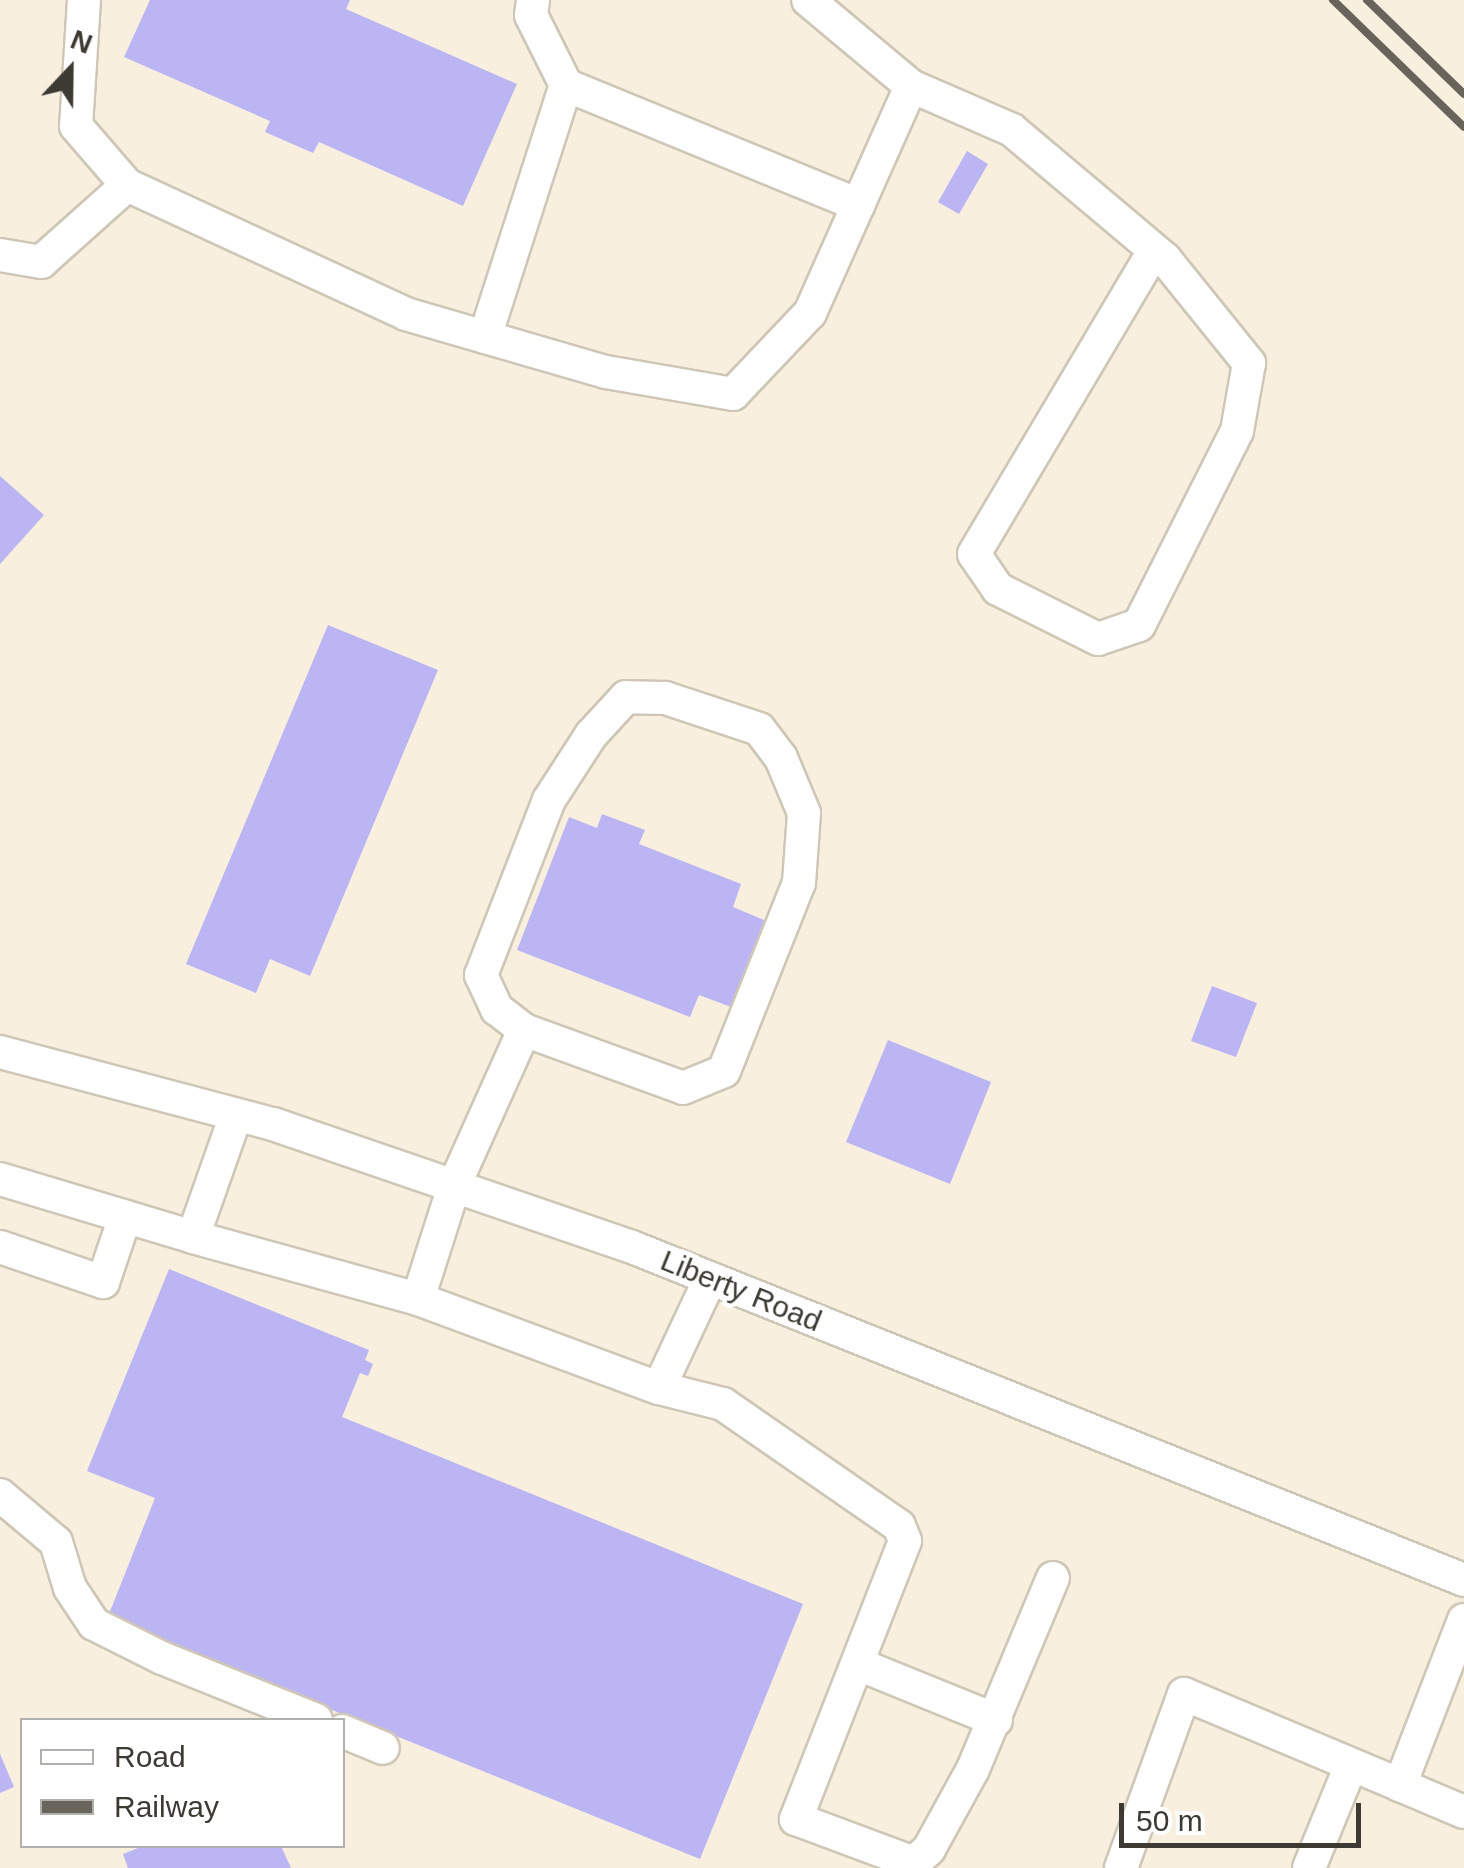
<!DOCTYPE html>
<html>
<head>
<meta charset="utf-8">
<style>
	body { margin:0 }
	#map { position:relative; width:1464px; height:1868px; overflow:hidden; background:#f8efdf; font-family:Arial,sans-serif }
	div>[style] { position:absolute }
	.building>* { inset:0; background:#bbb5f4 }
	.roads { filter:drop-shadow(2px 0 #cec6b6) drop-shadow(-2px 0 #cec6b6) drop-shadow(0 2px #cec6b6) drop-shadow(0 -2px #cec6b6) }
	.minor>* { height:32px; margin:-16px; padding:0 16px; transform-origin:16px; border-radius:16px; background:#fff }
	.rail>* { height:8px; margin:-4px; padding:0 4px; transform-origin:4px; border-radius:4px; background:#69645b }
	span { translate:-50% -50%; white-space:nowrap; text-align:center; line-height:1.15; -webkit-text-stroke:9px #fff; paint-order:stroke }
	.street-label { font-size:30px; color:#3d3a33 }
	.legend { position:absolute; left:20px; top:1718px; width:325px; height:130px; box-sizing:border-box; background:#fff; border:2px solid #b1b0ad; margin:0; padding:12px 18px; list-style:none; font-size:30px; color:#3d3a33 }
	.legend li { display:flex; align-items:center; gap:20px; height:50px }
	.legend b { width:50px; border:2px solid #b1b0ad }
	.north { position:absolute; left:20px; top:20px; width:100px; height:100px; -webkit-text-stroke:8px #fff; paint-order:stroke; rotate:22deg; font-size:28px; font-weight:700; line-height:40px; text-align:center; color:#3d3a33 }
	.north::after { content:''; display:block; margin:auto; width:35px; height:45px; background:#3d3a33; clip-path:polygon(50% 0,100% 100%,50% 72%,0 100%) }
	.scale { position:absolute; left:1119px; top:1803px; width:242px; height:45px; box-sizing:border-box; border:5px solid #3d3a33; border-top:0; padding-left:12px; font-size:30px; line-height:35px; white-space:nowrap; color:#3d3a33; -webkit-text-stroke:8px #fff; paint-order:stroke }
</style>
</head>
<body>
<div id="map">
	<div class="building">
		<div style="clip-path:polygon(150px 0,350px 0,346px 9px,517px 84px,463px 206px,319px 142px,313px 153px,265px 132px,270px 121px,124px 57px)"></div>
		<div style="clip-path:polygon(967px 151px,988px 164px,959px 214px,938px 202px)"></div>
		<div style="clip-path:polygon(0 476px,44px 515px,0 564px)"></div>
		<div style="clip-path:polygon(328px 625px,438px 670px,310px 976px,270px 959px,256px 993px,186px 964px)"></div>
		<div style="clip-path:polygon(602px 814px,645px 830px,639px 844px,741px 884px,733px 907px,764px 920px,755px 945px,763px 949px,750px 986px,740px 982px,731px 1007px,699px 995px,690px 1017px,517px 950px,569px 817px,597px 828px)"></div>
		<div style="clip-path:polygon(1212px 986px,1257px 1003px,1236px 1057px,1191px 1041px)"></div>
		<div style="clip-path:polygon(888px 1040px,991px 1082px,950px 1184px,846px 1142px)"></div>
		<div style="clip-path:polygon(169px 1269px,369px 1350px,365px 1360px,373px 1364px,368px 1376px,360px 1373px,342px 1417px,803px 1604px,700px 1859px,107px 1619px,155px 1498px,87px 1471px)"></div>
		<div style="clip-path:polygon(0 1754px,14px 1787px,0 1793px)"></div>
		<div style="clip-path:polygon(143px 1846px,281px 1846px,291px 1868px,128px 1868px,123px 1854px)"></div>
	</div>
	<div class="roads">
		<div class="minor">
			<div style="left:84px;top:0;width:126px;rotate:93.6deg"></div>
			<div style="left:76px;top:126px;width:78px;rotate:49.2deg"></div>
			<div style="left:566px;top:85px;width:316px;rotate:22.3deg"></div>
			<div style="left:911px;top:86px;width:110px;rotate:23.5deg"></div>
			<div style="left:1012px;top:130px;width:200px;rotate:40.1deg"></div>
			<div style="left:1165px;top:259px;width:134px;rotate:51.1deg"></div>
			<div style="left:1249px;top:363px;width:69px;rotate:100deg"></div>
			<div style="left:1237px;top:431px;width:217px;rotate:116.8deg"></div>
			<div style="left:1139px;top:625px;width:43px;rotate:161.1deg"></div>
			<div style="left:1098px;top:639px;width:112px;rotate:-153.4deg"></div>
			<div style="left:998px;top:589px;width:42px;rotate:-124.4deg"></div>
			<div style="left:974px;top:554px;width:352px;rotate:-59.3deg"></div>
			<div style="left:0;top:255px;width:42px;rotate:9.7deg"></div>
			<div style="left:41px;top:262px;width:115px;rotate:-41.8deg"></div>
			<div style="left:127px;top:185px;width:307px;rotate:24.8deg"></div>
			<div style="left:406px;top:314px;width:208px;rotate:16.2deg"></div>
			<div style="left:606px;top:372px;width:129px;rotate:9.8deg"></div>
			<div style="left:733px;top:394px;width:112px;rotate:-46.5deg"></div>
			<div style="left:810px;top:313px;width:248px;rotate:-66deg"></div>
			<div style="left:911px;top:86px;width:134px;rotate:-140.1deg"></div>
			<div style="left:485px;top:337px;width:265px;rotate:-72.2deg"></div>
			<div style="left:566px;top:85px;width:78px;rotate:-116.6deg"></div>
			<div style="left:531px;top:15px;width:15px;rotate:-82deg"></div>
			<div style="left:0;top:1052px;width:282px;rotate:14.8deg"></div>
			<div style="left:273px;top:1124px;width:379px;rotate:18.9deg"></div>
			<div style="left:632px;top:1247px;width:896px;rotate:21.81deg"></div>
			<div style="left:236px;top:1115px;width:129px;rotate:109.4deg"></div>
			<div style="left:193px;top:1237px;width:233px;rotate:15.4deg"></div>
			<div style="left:418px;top:1299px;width:119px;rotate:-72.3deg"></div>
			<div style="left:454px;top:1186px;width:171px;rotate:-65.8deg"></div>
			<div style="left:524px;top:1030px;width:169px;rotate:20deg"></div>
			<div style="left:683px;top:1088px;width:44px;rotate:-22.5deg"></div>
			<div style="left:724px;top:1071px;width:202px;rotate:-68.3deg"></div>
			<div style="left:799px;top:883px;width:70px;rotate:-85.9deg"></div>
			<div style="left:804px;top:813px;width:60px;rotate:-112.7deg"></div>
			<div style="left:781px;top:758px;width:36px;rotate:-127deg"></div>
			<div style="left:759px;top:729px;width:99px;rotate:-161.7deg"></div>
			<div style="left:665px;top:698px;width:39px;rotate:-179deg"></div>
			<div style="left:626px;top:697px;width:52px;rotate:132.6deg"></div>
			<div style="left:591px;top:735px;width:77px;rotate:122.9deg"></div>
			<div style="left:549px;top:800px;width:188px;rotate:111.2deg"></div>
			<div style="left:481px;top:975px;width:38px;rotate:65deg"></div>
			<div style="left:497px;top:1009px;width:34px;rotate:38deg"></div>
			<div style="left:0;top:1179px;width:202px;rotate:16.7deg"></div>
			<div style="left:0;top:1247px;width:109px;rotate:18.8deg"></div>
			<div style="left:103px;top:1282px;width:69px;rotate:-71.3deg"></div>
			<div style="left:418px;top:1299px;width:257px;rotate:20.3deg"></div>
			<div style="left:659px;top:1388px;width:120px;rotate:-64.9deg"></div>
			<div style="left:659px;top:1388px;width:66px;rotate:14deg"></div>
			<div style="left:723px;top:1404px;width:214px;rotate:34.7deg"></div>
			<div style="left:899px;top:1526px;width:16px;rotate:68deg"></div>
			<div style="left:905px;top:1541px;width:299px;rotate:111.4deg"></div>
			<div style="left:796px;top:1819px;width:126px;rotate:20.4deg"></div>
			<div style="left:914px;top:1863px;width:21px;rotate:-43deg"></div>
			<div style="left:929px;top:1849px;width:91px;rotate:-61.2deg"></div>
			<div style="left:973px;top:1769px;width:207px;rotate:-67.3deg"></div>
			<div style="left:0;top:1495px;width:73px;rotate:40deg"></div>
			<div style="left:56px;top:1542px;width:48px;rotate:73.1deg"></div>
			<div style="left:70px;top:1588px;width:43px;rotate:56.3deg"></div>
			<div style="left:94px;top:1624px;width:76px;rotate:26.6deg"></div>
			<div style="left:162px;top:1658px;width:166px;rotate:21.9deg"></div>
			<div style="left:858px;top:1664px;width:149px;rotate:22.1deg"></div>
			<div style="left:342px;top:1731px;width:44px;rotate:22.5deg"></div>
			<div style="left:1400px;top:1785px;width:69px;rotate:22.9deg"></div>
			<div style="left:1121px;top:1868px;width:185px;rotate:-70.1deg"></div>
			<div style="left:1184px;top:1694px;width:234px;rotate:22.8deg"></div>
			<div style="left:1400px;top:1785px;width:177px;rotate:-68.8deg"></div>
			<div style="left:1309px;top:1868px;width:111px;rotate:-67.8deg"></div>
		</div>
	</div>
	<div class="rail">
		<div style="left:1333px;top:0;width:182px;rotate:44.1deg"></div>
		<div style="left:1367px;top:0;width:135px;rotate:44.1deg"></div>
	</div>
	<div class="street-label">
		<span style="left:741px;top:1291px;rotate:22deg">Liberty Road</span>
	</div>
	<ul class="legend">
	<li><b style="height:12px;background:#fff"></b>Road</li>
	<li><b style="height:12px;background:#69645b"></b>Railway</li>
	</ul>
	<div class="north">N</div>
	<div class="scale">50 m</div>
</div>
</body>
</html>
